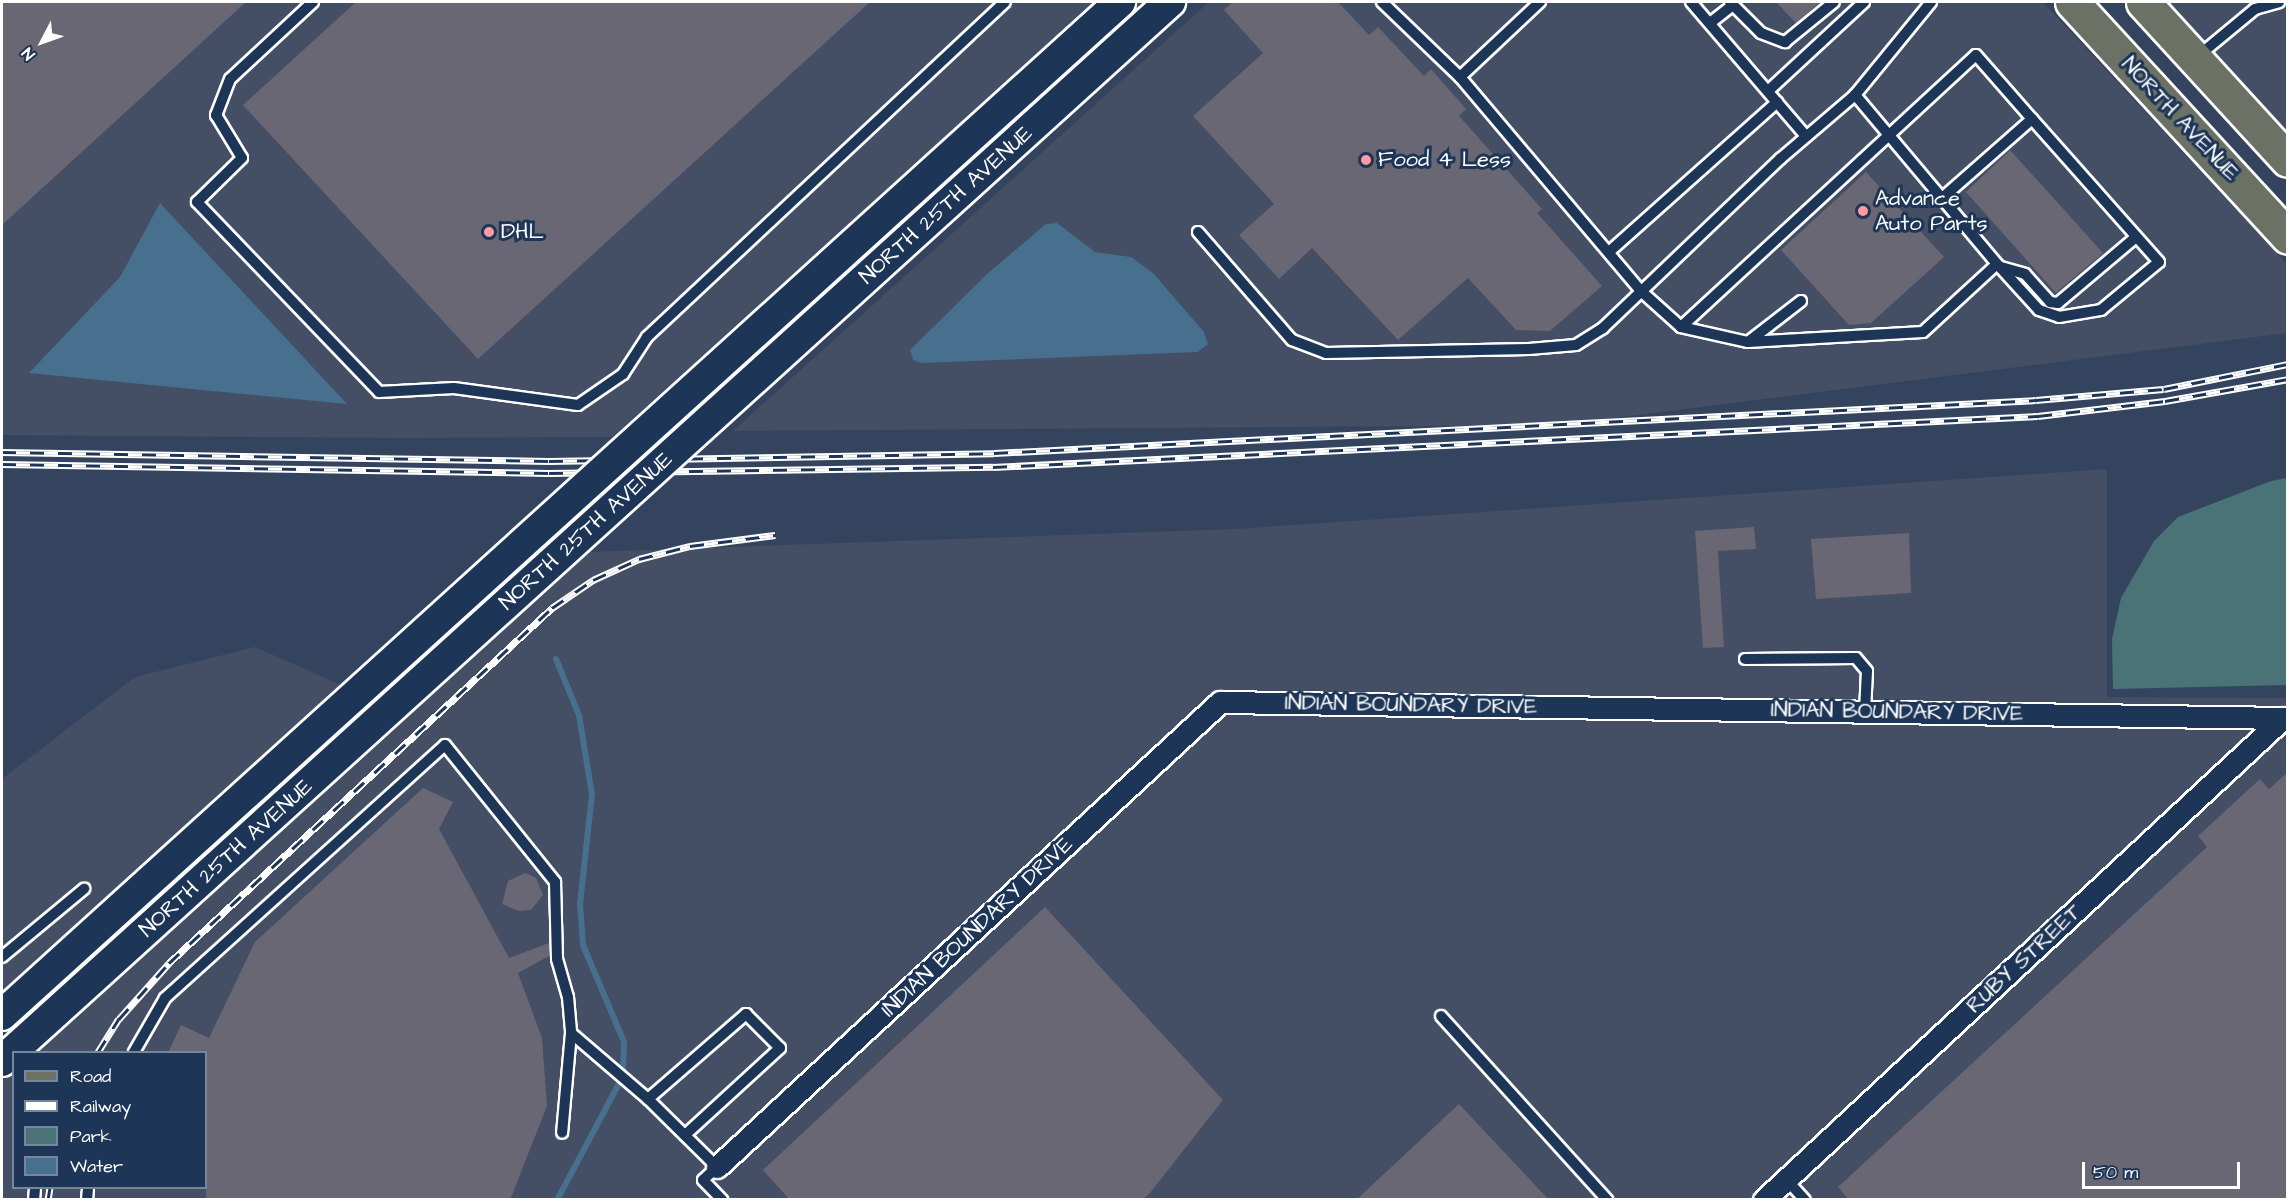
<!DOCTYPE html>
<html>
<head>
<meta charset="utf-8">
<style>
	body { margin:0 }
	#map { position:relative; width:2289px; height:1201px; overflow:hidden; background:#34445f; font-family:"Architects Daughter",sans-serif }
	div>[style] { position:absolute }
	.built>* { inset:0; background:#444e65 }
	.green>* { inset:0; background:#4a7378 }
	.water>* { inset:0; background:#46708d }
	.stream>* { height:6px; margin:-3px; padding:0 3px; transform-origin:3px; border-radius:3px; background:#46708d }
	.building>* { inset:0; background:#696773 }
	.roads { filter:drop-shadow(2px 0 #fff) drop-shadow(-2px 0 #fff) drop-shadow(0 2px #fff) drop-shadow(0 -2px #fff) }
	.service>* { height:10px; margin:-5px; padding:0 5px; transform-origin:5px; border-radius:5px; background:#1d3557 }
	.minor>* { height:21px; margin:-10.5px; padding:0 10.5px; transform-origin:10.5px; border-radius:10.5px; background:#1d3557 }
	.primary>* { height:33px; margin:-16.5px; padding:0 16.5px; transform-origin:16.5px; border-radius:16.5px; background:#6b7165 }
	.rail>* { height:7px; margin-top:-3.5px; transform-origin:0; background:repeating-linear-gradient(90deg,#1d3557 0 14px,#fff 0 28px); box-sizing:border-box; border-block:2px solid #fff }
	.bridges { filter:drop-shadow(2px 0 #fff) drop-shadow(-2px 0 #fff) drop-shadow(0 2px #fff) drop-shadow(0 -2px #fff) }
	.secondary-bridge>* { height:30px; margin:-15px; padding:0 15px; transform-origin:15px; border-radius:15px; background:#1d3557 }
	.dots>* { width:16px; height:16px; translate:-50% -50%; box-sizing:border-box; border:3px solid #1d3557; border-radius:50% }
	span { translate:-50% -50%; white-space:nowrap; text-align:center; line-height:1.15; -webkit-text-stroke:6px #1d3557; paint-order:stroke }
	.street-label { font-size:22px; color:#fff }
	.poi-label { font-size:22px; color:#fff }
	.left { translate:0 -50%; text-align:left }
	.frame { position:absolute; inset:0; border:3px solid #fff; pointer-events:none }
	.legend { position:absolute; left:12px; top:1051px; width:195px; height:138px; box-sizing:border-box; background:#1d3557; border:2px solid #77869a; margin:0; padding:8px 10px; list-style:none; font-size:18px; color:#fff }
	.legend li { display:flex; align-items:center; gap:12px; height:30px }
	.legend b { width:30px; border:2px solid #77869a }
	.north { position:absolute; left:12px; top:12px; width:60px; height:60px; -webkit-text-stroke:4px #1d3557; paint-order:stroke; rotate:229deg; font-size:16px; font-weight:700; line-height:24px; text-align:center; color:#fff }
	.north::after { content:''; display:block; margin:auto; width:21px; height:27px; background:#fff; clip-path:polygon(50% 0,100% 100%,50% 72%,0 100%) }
	.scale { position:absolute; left:2082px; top:1162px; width:158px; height:27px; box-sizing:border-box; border:3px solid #fff; border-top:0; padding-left:8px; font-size:18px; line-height:21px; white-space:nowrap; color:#fff; -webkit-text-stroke:4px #1d3557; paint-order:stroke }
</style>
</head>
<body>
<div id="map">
	<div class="built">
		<div style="clip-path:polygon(2px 2px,1097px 2px,612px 437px,404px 438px,2px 435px)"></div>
		<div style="clip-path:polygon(1209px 2px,2043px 2px,2287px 264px,2287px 333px,1559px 425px,733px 431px)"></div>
		<div style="clip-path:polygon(2161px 2px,2287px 2px,2287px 140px)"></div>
		<div style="clip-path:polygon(2107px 469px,2107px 697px,2287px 698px,2287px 1199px,2px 1199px,2px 1079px,13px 1069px,14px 1188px,206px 1188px,206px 1052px,31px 1052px,589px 552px,1235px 529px)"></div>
		<div style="clip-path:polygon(255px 647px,341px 685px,2px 998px,2px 779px,135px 677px)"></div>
	</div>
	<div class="green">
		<div style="clip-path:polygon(2287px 478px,2287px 685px,2113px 689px,2112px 639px,2121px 598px,2154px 541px,2178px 517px,2271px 481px)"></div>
	</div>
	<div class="water">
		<div style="clip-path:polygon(160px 203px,347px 404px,29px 373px,120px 277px)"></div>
		<div style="clip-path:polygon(1057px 223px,1095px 252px,1131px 257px,1153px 273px,1204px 332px,1208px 344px,1198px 352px,921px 363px,913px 360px,910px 350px,987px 274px,1046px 224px)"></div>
	</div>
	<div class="stream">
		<div style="left:556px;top:659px;width:61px;rotate:67.7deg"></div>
		<div style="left:579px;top:715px;width:80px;rotate:80.7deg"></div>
		<div style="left:592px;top:794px;width:111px;rotate:96.2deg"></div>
		<div style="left:580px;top:904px;width:41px;rotate:85.8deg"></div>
		<div style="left:583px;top:945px;width:105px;rotate:67.1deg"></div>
		<div style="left:624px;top:1042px;width:34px;rotate:92deg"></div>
		<div style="left:623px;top:1076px;width:140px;rotate:118deg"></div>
	</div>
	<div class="building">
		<div style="clip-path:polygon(2px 2px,246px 2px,2px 225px)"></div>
		<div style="clip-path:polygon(356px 2px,870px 2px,478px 359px,243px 105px)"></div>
		<div style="clip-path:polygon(1233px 2px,1338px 2px,1369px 35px,1378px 27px,1424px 76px,1431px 69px,1466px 109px,1459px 116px,1542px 209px,1537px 213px,1602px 286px,1550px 331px,1516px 330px,1468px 278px,1398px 340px,1312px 248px,1279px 279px,1239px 235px,1274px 204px,1193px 116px,1263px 53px,1224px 10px)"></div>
		<div style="clip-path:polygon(1776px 2px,1820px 2px,1796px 23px)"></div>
		<div style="clip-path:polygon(2010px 150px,2103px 253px,2056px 293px,1966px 192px)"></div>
		<div style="clip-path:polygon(1866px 172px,1944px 257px,1871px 323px,1849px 325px,1781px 250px)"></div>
		<div style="clip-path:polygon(1754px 527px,1756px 549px,1718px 551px,1724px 647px,1703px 648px,1695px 531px)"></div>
		<div style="clip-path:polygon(1909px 533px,1911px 593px,1816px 599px,1811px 539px)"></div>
		<div style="clip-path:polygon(2288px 772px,2288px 1200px,1849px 1200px,1838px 1187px,2207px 847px,2198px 836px,2260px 779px,2269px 789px)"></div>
		<div style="clip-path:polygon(423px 788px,453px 802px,439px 829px,509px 958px,549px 943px,549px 956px,518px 973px,542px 1038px,547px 1106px,510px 1200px,206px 1200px,206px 1053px,168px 1053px,181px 1025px,209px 1038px,255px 942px)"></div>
		<div style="clip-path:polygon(525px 873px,536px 878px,543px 895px,531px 910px,519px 911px,502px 904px,508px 881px)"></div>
		<div style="clip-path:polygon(1045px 907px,1223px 1100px,1150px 1193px,1142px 1200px,790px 1200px,763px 1170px)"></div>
		<div style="clip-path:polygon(1459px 1104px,1549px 1200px,1356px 1200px)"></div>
	</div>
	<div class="roads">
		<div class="service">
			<div style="left:313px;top:2px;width:113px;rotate:137.1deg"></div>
			<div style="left:230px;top:79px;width:39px;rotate:111deg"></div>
			<div style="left:216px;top:115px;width:50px;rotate:58.8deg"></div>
			<div style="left:242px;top:158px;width:63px;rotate:135.6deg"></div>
			<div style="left:197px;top:202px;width:263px;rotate:46.2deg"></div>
			<div style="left:379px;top:392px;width:75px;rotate:-3.1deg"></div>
			<div style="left:454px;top:388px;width:125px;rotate:7.8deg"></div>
			<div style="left:578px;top:405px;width:55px;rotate:-34.6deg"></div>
			<div style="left:623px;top:374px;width:44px;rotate:-57deg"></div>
			<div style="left:647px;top:337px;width:490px;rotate:-43.1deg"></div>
			<div style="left:1382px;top:2px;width:108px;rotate:43.9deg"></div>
			<div style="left:1460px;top:77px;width:282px;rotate:49.8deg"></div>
			<div style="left:1642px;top:292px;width:52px;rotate:41.9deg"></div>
			<div style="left:1681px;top:327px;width:69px;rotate:12.6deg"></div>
			<div style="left:1748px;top:342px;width:175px;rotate:-3.3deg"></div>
			<div style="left:1923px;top:332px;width:100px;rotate:-42.6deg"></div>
			<div style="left:1997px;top:264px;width:221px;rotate:-130deg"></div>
			<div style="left:1691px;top:2px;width:177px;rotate:49.4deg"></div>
			<div style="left:1730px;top:2px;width:44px;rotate:45deg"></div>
			<div style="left:1761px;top:33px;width:26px;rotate:21deg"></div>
			<div style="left:1785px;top:42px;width:63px;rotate:-39.2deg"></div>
			<div style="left:1710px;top:23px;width:29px;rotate:-38deg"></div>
			<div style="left:2197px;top:57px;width:75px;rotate:-39.6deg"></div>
			<div style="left:2255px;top:9px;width:25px;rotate:-16deg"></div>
			<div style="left:1460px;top:77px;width:110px;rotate:-43.2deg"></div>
			<div style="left:1768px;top:91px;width:131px;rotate:-42.8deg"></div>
			<div style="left:1198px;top:232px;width:143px;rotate:49deg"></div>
			<div style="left:1292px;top:340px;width:36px;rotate:21deg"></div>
			<div style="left:1326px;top:353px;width:203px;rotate:-1.1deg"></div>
			<div style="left:1529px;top:349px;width:47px;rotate:-4.9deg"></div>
			<div style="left:1576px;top:345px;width:32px;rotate:-32deg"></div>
			<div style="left:1603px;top:328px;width:245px;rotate:-43.7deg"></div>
			<div style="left:1780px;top:159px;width:99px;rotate:-40.5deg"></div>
			<div style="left:1855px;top:95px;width:120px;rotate:-50.7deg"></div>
			<div style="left:1610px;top:251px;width:224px;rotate:-41.7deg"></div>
			<div style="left:1997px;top:264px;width:62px;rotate:47.6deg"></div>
			<div style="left:2039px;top:310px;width:21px;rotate:19deg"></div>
			<div style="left:2059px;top:317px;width:43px;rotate:-9.5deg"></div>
			<div style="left:2101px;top:310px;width:75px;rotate:-39.6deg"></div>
			<div style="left:2159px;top:262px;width:191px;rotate:-131.6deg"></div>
			<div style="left:2001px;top:267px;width:25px;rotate:16deg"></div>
			<div style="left:2025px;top:274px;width:38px;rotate:48deg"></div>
			<div style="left:2050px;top:302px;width:8px;rotate:7deg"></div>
			<div style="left:2058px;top:303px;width:102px;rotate:-40.2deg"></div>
			<div style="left:1681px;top:327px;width:401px;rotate:-42.7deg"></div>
			<div style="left:1976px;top:55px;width:85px;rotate:48.8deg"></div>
			<div style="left:2032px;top:119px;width:120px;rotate:138.7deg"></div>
			<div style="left:1748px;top:342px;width:67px;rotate:-37.7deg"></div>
			<div style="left:1745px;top:659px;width:111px;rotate:-0.5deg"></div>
			<div style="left:1856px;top:658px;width:17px;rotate:50deg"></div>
			<div style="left:1867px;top:671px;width:41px;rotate:92.8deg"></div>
			<div style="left:2px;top:957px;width:107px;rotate:-39.7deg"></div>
			<div style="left:1441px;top:1016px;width:248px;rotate:47.9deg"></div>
			<div style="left:571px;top:1033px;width:101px;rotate:40.6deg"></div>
			<div style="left:648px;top:1099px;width:97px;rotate:44.6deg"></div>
			<div style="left:717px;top:1167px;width:19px;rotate:137deg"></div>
			<div style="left:703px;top:1180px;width:28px;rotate:46deg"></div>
			<div style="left:134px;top:1052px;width:62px;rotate:-60.1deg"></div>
			<div style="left:165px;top:998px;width:377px;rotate:-42.1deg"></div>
			<div style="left:445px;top:745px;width:176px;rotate:51.2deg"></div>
			<div style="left:555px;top:882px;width:77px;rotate:88.5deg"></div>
			<div style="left:557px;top:959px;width:40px;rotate:74deg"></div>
			<div style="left:568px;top:997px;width:36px;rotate:85deg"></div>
			<div style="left:571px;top:1033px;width:100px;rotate:95.1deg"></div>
			<div style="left:648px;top:1099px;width:130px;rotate:-40.9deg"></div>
			<div style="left:746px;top:1014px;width:48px;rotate:45deg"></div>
			<div style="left:780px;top:1048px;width:129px;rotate:137.5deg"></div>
			<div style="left:1786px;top:1179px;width:28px;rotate:48deg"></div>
			<div style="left:34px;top:1200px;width:12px;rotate:-85deg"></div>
			<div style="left:87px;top:1200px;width:12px;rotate:-85deg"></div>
		</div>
		<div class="minor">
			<div style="left:717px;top:1167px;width:685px;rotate:-42.75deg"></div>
			<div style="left:1220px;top:702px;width:1068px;rotate:0.86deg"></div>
			<div style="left:1764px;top:1200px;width:708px;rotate:-42.88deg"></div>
		</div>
		<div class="primary">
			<div style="left:2072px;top:2px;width:319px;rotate:47.4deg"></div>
			<div style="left:2143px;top:2px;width:214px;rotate:47.5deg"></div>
		</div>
	</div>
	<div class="rail">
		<div style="left:2px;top:452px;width:547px;rotate:0.94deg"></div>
		<div style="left:549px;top:461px;width:445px;rotate:-1deg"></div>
		<div style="left:994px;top:453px;width:1043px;rotate:-2.91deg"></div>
		<div style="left:2036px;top:400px;width:128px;rotate:-4.9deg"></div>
		<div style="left:2164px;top:389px;width:126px;rotate:-11.4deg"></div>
		<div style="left:2px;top:464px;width:547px;rotate:0.94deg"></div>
		<div style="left:549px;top:473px;width:444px;rotate:-0.8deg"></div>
		<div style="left:993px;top:467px;width:1046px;rotate:-2.79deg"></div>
		<div style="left:2038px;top:416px;width:128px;rotate:-6.7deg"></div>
		<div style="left:2165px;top:401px;width:125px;rotate:-10.1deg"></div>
		<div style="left:98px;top:1052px;width:39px;rotate:-58deg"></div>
		<div style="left:119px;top:1019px;width:75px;rotate:-48.2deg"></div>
		<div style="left:169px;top:963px;width:522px;rotate:-42.83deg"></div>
		<div style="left:552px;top:608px;width:50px;rotate:-34.3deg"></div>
		<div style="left:593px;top:580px;width:51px;rotate:-24.5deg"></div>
		<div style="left:639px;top:559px;width:53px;rotate:-14.3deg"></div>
		<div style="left:690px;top:546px;width:86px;rotate:-7.4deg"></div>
		<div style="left:48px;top:1200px;width:12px;rotate:-81deg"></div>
	</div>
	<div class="bridges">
		<div class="secondary-bridge">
			<div style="left:2px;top:1015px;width:1509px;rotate:-42.18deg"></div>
			<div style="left:2px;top:1061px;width:1577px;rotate:-42.2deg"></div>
		</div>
	</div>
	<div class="dots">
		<div style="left:1366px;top:160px;background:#ff9aa2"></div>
		<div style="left:1863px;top:211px;background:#ff9aa2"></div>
		<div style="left:489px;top:232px;background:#ff9aa2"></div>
	</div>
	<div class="street-label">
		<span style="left:2180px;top:119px;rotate:47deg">NORTH AVENUE</span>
		<span style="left:946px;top:205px;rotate:-42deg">NORTH 25TH AVENUE</span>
		<span style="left:586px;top:531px;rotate:-42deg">NORTH 25TH AVENUE</span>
		<span style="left:1411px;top:705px;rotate:1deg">INDIAN BOUNDARY DRIVE</span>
		<span style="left:1897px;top:712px;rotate:1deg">INDIAN BOUNDARY DRIVE</span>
		<span style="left:226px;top:858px;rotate:-42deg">NORTH 25TH AVENUE</span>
		<span style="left:977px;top:927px;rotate:-43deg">INDIAN BOUNDARY DRIVE</span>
		<span style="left:2024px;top:959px;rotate:-43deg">RUBY STREET</span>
	</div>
	<div class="poi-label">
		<span class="left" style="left:1378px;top:160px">Food 4 Less</span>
		<span class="left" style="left:1875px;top:211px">Advance<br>Auto Parts</span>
		<span class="left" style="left:501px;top:232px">DHL</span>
	</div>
	<div class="frame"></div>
	<ul class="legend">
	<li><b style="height:8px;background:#6b7165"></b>Road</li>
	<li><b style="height:8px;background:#fff"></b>Railway</li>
	<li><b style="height:16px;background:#4a7378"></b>Park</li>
	<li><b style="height:16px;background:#46708d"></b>Water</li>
	</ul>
	<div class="north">N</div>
	<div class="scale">50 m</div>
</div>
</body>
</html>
